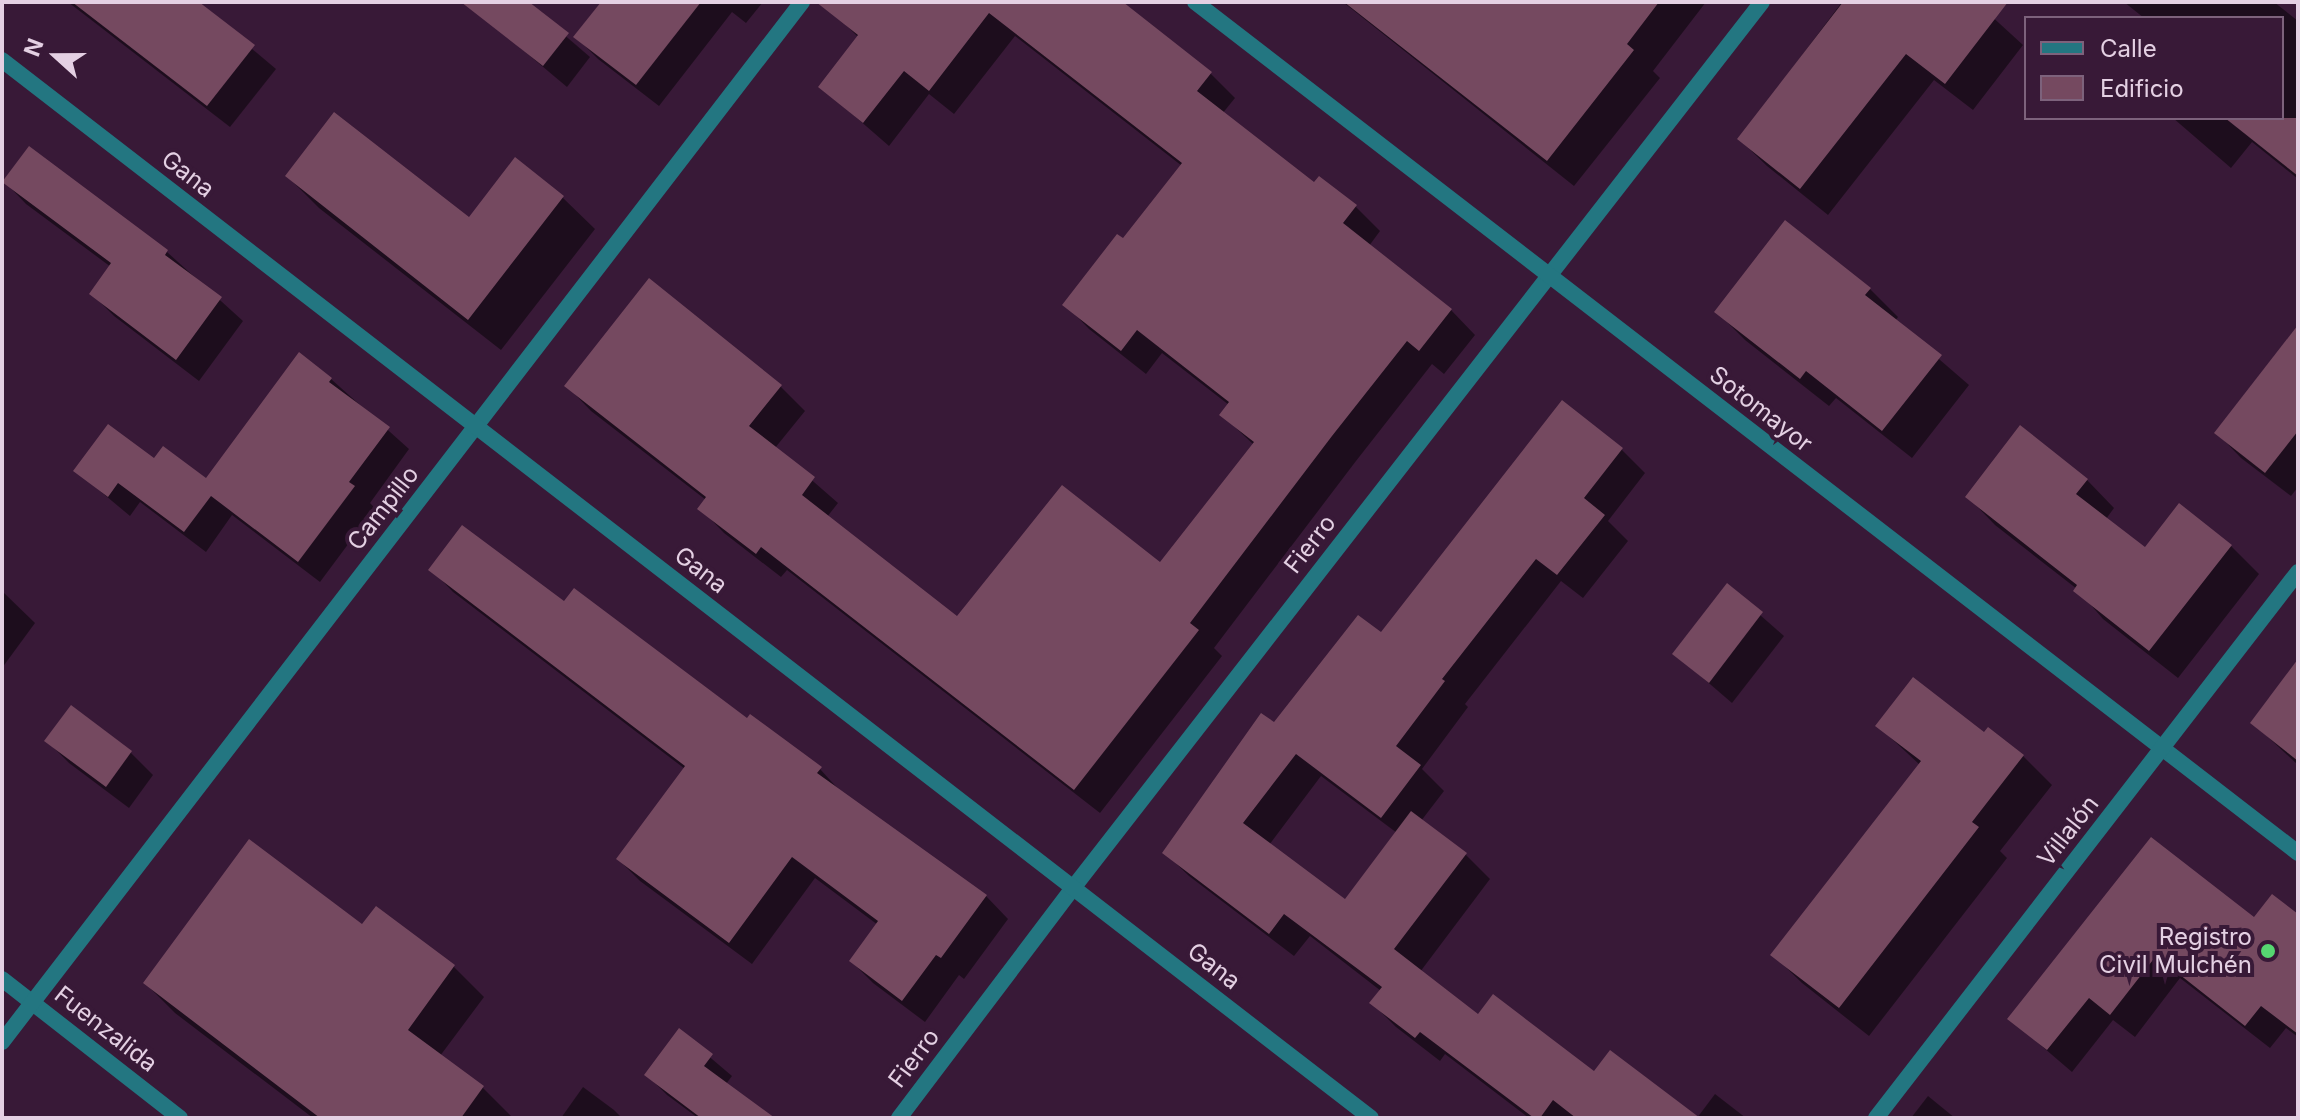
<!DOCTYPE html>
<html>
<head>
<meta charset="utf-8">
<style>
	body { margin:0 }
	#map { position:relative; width:2300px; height:1120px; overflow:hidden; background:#381937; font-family:Inter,sans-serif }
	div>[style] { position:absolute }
	.shadow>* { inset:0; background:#0007 }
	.building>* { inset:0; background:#754960 }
	.minor>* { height:16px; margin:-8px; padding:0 8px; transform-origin:8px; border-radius:8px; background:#237681 }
	.tertiary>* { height:16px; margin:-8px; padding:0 8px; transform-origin:8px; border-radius:8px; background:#237681 }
	.dots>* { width:22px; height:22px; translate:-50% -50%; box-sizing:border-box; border:4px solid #381937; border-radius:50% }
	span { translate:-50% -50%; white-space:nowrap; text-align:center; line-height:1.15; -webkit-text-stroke:8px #381937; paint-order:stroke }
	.street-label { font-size:24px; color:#e4d0e3 }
	.poi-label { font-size:24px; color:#e4d0e3 }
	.right { translate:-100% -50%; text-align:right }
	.frame { position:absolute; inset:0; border:4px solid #e4d0e3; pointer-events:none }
	.legend { position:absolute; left:2024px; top:16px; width:260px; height:104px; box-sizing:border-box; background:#381937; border:2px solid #7d627c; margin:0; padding:10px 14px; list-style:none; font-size:24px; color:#e4d0e3 }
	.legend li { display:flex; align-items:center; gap:16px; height:40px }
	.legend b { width:40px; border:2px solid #7d627c }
	.north { position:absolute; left:16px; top:16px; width:80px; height:80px; -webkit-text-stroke:6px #381937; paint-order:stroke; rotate:291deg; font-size:22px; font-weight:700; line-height:32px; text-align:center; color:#e4d0e3 }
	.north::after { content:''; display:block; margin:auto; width:28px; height:36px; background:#e4d0e3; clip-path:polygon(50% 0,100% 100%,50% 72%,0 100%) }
</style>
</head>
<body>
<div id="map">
	<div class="shadow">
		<div style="clip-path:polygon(68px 2px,196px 2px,276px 69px,230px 127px)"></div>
		<div style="clip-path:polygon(501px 2px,526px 2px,590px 57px,567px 87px,487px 20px)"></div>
		<div style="clip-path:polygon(603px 2px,763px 2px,746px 23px,732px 12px,659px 106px,598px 59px,576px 37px)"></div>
		<div style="clip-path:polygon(851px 2px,1119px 2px,1210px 73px,1235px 98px,1222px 114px,1314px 185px,1320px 178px,1356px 207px,1380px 231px,1369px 246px,1451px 310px,1475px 335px,1444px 374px,1432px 364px,1356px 461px,1214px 648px,1222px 656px,1100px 813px,787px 570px,781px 577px,724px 533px,700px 508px,706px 500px,591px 411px,567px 386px,780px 386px,805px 411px,775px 448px,838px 503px,827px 517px,957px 619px,1161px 565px,1254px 445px,1222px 415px,1229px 405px,1162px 353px,1146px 374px,1089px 329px,1065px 304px,1124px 241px,1182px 166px,1015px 36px,954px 114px,929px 94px,889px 146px,820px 86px,859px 38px,839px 18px)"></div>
		<div style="clip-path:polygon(1343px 2px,1706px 2px,1653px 71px,1660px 78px,1574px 186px)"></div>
		<div style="clip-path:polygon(1842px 2px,1976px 2px,2023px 45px,1973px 110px,1934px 80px,1828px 215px,1767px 166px,1739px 139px)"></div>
		<div style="clip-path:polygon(2124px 2px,2274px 2px,2298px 21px,2298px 179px,2252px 142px,2231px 168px,2173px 118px,2282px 118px,2282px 18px,2144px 18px)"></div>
		<div style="clip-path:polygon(29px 148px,167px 252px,243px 321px,199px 381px,114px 316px,92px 294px,111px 267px,26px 204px,4px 181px)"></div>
		<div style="clip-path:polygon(515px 160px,563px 198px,595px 229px,501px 350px,319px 208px,287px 176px,469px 220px)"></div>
		<div style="clip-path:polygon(1870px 289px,1898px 317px,1895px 321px,1969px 385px,1912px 458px,1836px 398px,1829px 406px,1745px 340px,1717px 312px)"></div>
		<div style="clip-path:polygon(2298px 331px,2298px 487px,2291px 496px,2241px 458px,2217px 433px)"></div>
		<div style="clip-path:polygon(331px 379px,409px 449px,370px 503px,375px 508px,320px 582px,232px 515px,206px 552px,140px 502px,130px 516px,76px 471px,154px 461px,206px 481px)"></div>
		<div style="clip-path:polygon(evenodd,1621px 449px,1645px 473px,1608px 521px,1628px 541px,1583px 598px,1561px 581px,1465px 704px,1468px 707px,1422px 769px,1444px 791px,1421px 821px,1466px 855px,1490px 879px,1420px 972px,1479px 1016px,1595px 1074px,1697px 1118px,1529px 1118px,1445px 1054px,1440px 1061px,1396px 1027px,1372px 1003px,1381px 991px,1310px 936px,1294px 956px,1189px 876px,1164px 852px,1274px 725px,1381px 635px,1621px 449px,1321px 776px,1397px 833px,1345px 902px,1269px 845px,1321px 776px)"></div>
		<div style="clip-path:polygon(2087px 480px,2114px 508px,2106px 519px,2145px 550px,2179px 505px,2231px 546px,2259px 574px,2178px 678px,2103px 619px,2077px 589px,1995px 525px,1968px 497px)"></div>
		<div style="clip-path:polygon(431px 569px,565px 604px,820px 769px,841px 792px,986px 896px,1008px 919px,964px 979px,959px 975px,925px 1022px,873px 983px,851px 961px,878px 925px,815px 878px,752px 964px,640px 881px,618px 859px,685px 769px,453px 592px)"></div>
		<div style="clip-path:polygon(1727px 586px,1784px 636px,1732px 703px,1675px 654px)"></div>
		<div style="clip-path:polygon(2px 591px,35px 623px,2px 668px)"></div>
		<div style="clip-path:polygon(2298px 694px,2298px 765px,2252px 722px)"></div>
		<div style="clip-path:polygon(71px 708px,131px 753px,153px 775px,129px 808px,69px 763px,47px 741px)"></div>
		<div style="clip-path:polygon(1878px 726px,1985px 735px,2023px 756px,2052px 785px,2000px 851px,2007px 858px,1869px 1036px,1802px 983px,1773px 955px,1920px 765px)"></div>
		<div style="clip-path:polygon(2151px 840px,2254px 920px,2298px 917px,2298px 1037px,2286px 1028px,2270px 1048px,2180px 978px,2135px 1037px,2113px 1020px,2072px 1072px,2010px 1019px)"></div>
		<div style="clip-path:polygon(376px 908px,454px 967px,484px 997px,440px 1056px,483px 1088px,513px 1118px,313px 1118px,175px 1013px,145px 983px,363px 926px)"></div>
		<div style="clip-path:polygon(679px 1031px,732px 1076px,726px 1084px,771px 1118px,698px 1118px,667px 1095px,647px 1075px)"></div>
		<div style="clip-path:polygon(583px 1087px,614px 1110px,622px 1118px,561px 1118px)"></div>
		<div style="clip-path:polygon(1715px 1094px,1746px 1118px,1697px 1118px)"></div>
		<div style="clip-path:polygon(1928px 1096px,1955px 1118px,1911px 1118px)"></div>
	</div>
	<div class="building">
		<div style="clip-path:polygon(72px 2px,199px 2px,255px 45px,207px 106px)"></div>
		<div style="clip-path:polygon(461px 2px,529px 2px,569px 33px,543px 66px)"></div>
		<div style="clip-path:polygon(601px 2px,701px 2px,636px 85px,573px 37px)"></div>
		<div style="clip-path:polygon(816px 2px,1123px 2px,1212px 72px,1197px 91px,1314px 182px,1319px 176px,1357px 205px,1343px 223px,1452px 309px,1419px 351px,1407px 341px,1332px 436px,1190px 623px,1199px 630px,1074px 790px,761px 547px,756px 554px,697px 509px,706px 497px,564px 386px,649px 278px,782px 385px,749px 426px,815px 477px,802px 495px,957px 616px,1062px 485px,1160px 562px,1254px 442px,1219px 415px,1229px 402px,1137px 330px,1121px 351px,1062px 305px,1117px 234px,1123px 238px,1182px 163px,989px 13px,929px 91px,904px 71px,863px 123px,818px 87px,858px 35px)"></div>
		<div style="clip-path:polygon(1344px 2px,1659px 2px,1627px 44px,1634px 50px,1547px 161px)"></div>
		<div style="clip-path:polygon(1843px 2px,2008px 2px,1945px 84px,1906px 54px,1800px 189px,1737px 139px)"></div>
		<div style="clip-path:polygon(334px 112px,469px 217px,515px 157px,564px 196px,468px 320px,285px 176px)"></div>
		<div style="clip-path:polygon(2225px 118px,2298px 118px,2298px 176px)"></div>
		<div style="clip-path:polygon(29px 146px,168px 250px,165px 255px,222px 297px,176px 360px,89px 294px,111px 263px,2px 182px)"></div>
		<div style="clip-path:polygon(1785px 220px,1871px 288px,1865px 295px,1942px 355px,1882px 431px,1806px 371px,1800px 379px,1714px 312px)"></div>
		<div style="clip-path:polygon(2298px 325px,2298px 431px,2265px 473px,2214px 433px)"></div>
		<div style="clip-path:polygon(299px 352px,332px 378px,329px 382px,390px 427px,349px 482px,355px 486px,298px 562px,211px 496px,184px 532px,118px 483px,108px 497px,73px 471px,108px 424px,154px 458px,163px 446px,206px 478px)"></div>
		<div style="clip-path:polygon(1562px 400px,1623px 448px,1584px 498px,1605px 515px,1557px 575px,1536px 559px,1442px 679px,1445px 681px,1396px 746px,1421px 765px,1381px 818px,1296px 754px,1243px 823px,1345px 899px,1411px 811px,1467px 853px,1394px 949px,1478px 1014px,1493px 994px,1594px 1071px,1610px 1050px,1700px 1118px,1576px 1118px,1553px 1100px,1540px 1118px,1534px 1118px,1420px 1032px,1415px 1038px,1369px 1003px,1382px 987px,1284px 914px,1269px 934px,1162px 853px,1261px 713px,1274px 722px,1358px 615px,1381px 632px)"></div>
		<div style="clip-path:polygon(2020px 425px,2088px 479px,2076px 494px,2145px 547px,2179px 503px,2232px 545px,2149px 651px,2073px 591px,2077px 585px,1965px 497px)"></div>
		<div style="clip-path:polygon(462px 525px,564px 601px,574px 588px,747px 718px,750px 714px,822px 767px,817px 773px,987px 895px,941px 958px,936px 955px,902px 1001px,849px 961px,878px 921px,792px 857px,729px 943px,616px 859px,685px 766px,428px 570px)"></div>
		<div style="clip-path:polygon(1727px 583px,1763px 612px,1709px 683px,1672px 654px)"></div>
		<div style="clip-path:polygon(2298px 659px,2298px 761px,2250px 723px)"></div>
		<div style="clip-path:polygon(1913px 677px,1984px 732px,1988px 727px,2024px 755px,1972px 822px,1979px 827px,1839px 1008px,1770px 955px,1921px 761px,1875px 726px)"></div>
		<div style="clip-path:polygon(71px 705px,132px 751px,106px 787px,44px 741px)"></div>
		<div style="clip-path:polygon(2151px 837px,2254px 917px,2272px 894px,2298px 914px,2298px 1034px,2261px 1006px,2245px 1026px,2156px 956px,2110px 1015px,2089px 998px,2047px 1050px,2007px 1019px)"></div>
		<div style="clip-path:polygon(249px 839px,362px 924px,376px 906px,455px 965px,408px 1030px,484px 1086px,461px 1118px,320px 1118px,143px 983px)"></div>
		<div style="clip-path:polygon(679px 1028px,713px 1054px,704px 1066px,775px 1118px,701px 1118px,644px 1075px)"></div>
	</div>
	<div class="minor">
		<div style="left:2px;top:979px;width:226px;rotate:38deg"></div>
		<div style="left:2px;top:1042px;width:1312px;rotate:-52.43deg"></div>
		<div style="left:899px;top:1118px;width:288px;rotate:-52.9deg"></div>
		<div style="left:1073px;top:888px;width:1122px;rotate:-52.13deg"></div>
	</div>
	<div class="tertiary">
		<div style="left:1195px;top:2px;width:1393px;rotate:37.65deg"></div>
		<div style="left:2px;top:60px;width:1730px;rotate:37.7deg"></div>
		<div style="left:1876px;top:1118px;width:690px;rotate:-52.3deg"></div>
	</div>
	<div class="dots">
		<div style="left:2268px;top:951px;background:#56d671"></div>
	</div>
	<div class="street-label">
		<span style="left:188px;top:174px;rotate:38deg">Gana</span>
		<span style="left:1761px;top:409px;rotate:38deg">Sotomayor</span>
		<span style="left:383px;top:508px;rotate:-52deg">Campillo</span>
		<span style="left:1310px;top:544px;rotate:-52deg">Fierro</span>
		<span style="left:701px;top:570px;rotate:38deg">Gana</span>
		<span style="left:2068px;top:831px;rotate:-52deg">Villalón</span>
		<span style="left:1214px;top:966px;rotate:38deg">Gana</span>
		<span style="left:106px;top:1029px;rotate:38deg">Fuenzalida</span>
		<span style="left:914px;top:1058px;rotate:-53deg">Fierro</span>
	</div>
	<div class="poi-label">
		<span class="right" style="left:2252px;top:951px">Registro<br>Civil Mulchén</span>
	</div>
	<div class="frame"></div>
	<ul class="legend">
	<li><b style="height:10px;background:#237681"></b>Calle</li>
	<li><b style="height:22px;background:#754960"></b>Edificio</li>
	</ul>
	<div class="north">N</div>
</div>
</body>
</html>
